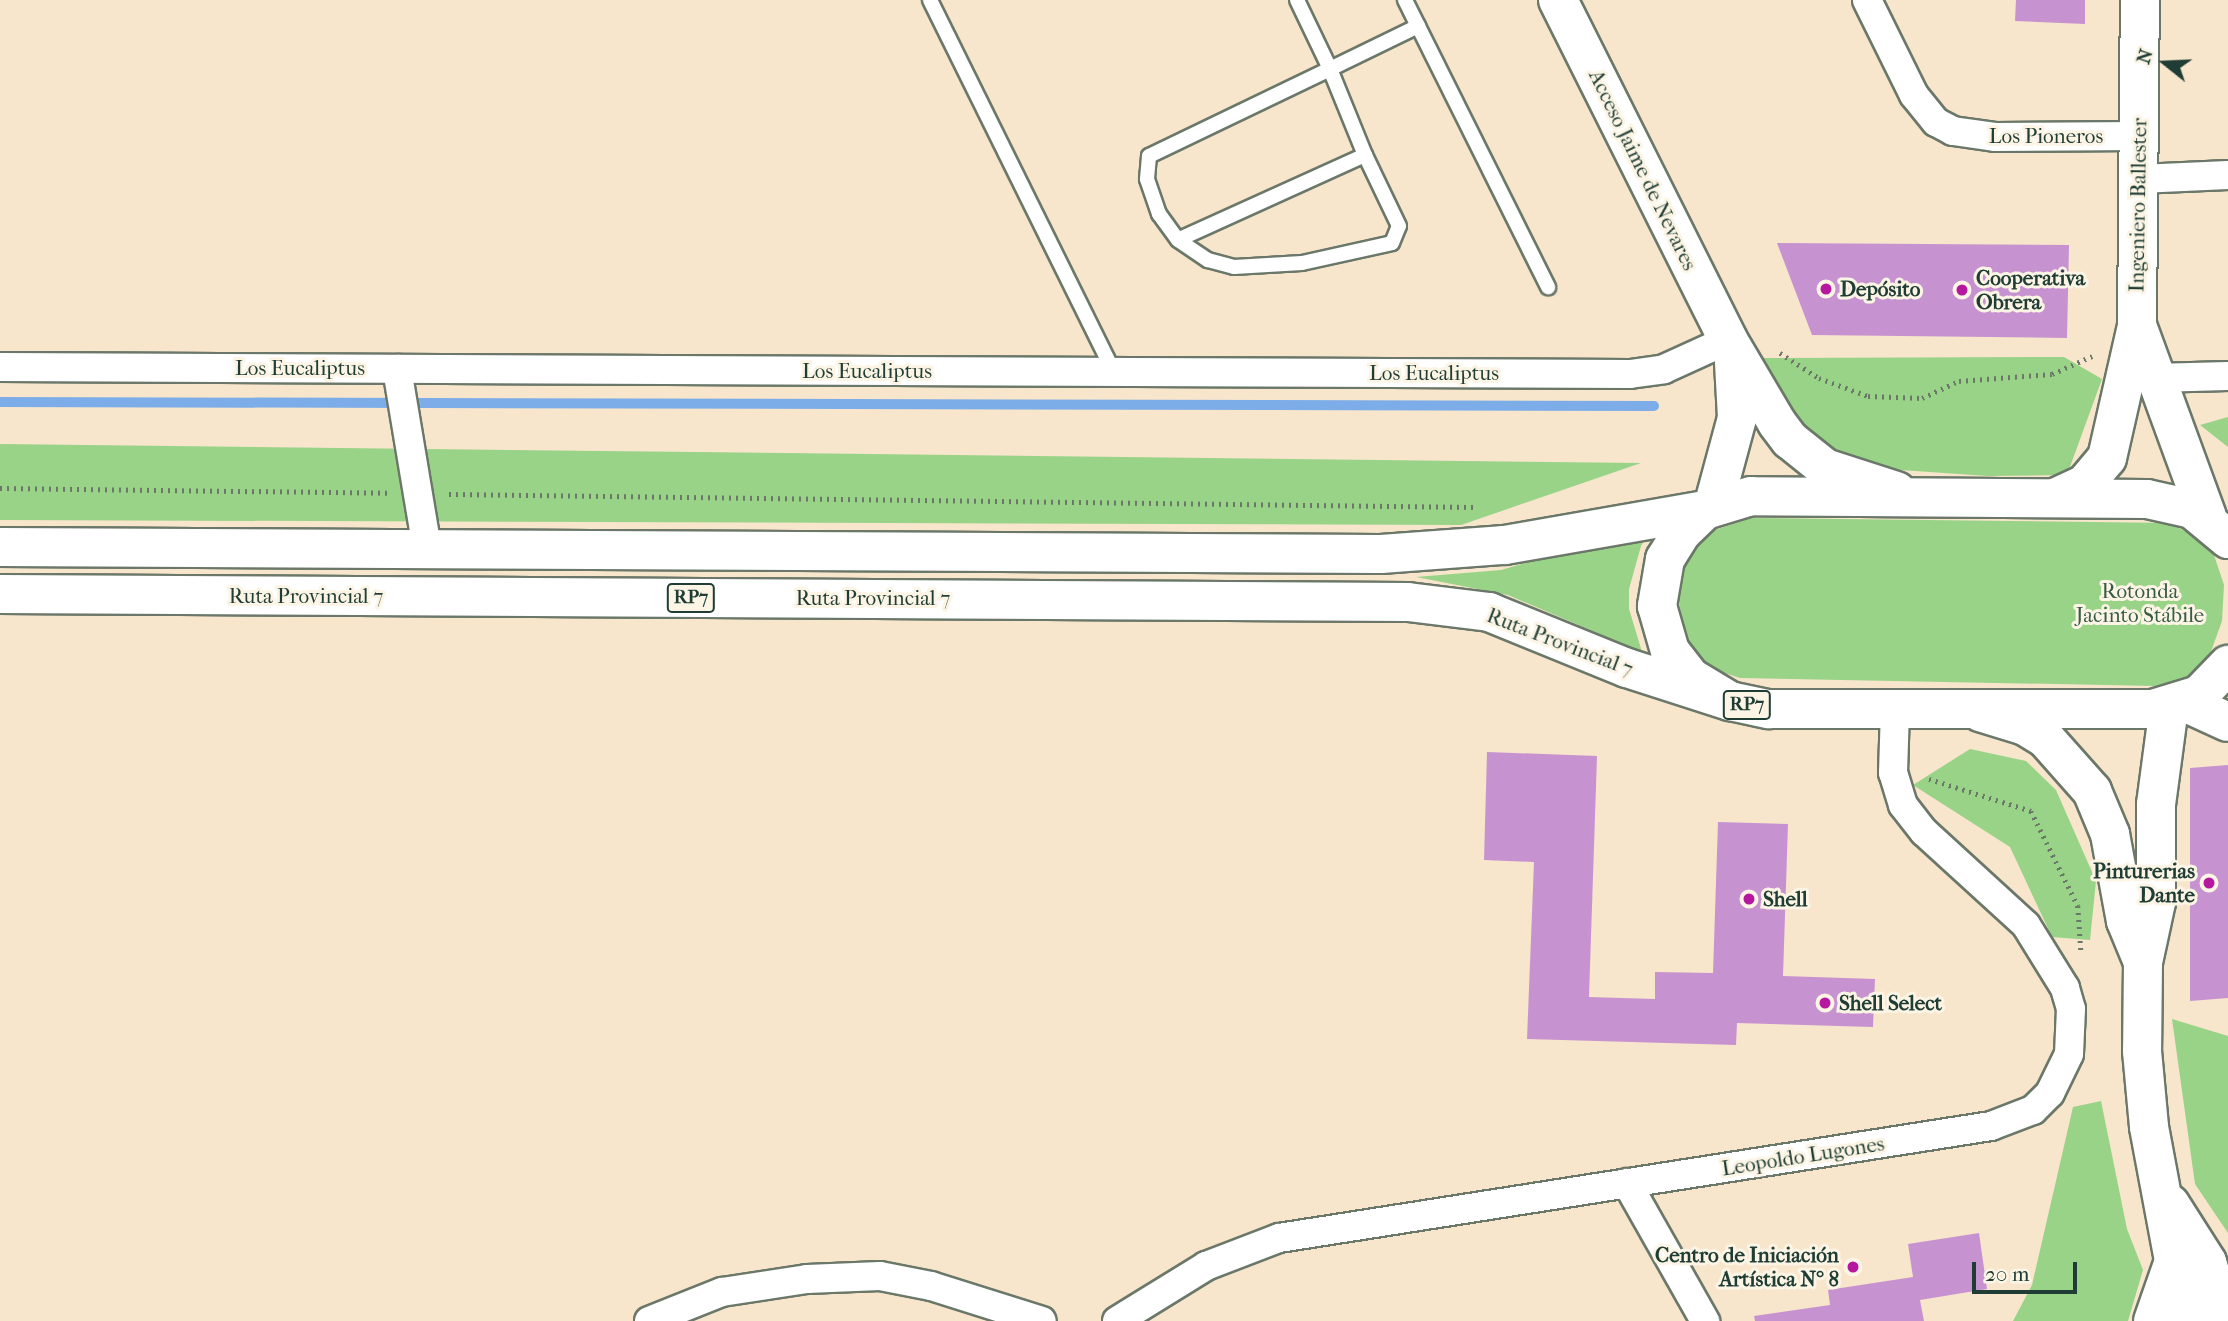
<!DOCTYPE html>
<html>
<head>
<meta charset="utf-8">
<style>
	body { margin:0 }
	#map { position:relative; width:2228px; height:1321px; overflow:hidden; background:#f7e5cc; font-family:"IM FELL French Canon",serif }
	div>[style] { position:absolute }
	.green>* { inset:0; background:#99d387 }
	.stream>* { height:10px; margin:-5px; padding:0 5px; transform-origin:5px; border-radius:5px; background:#7cade8 }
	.building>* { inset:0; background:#c693d0 }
	.path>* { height:4.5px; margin-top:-2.25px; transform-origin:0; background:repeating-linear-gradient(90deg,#6b7869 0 2px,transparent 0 7px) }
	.roads { filter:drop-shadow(2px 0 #6b7869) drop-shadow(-2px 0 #6b7869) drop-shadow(0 2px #6b7869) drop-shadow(0 -2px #6b7869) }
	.lane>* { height:14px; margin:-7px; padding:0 7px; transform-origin:7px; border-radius:7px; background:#fff }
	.street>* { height:28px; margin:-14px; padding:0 14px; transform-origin:14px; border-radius:14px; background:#fff }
	.secondary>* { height:38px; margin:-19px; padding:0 19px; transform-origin:19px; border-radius:19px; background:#fff }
	.primary>* { height:38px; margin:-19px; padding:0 19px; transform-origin:19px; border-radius:19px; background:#fff }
	.highway>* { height:38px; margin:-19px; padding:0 19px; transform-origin:19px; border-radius:19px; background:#fff }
	.dots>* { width:19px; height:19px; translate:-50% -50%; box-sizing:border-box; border:4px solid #fcf5e5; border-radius:50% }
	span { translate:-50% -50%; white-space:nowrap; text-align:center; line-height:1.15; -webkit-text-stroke:6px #fcf5e5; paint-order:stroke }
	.shield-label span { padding:2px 5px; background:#fcf5e5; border:2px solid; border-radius:5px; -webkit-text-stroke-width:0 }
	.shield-label { font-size:19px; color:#1f3d34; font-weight:700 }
	.street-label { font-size:21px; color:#1f3d34 }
	.poi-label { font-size:21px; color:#1f3d34; font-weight:700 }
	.left { translate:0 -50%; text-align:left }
	.right { translate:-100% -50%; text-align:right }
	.park-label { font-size:21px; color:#375b45 }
	.north { position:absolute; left:2130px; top:28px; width:70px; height:70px; -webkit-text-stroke:5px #fcf5e5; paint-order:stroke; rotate:288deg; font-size:19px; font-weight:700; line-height:28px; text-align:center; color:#1f3d34 }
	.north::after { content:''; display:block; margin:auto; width:24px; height:32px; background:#1f3d34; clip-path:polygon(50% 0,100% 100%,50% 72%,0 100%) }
	.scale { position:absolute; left:1972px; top:1262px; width:105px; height:32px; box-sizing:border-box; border:4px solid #1f3d34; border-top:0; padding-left:9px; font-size:21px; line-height:24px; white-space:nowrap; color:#1f3d34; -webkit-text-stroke:5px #fcf5e5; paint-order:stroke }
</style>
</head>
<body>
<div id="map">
	<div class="green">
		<div style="clip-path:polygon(2064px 357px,2102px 379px,2067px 475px,1988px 476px,1871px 468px,1802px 432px,1762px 358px)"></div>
		<div style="clip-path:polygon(2228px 417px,2228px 447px,2200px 425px)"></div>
		<div style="clip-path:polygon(0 444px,1641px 463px,1461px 525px,0 520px)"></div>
		<div style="clip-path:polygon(1751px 518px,2171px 523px,2208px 545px,2214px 555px,2224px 585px,2222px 621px,2209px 657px,2198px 670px,2185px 679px,2156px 686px,1740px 678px,1710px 668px,1687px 644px,1677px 593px,1686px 558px,1706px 533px)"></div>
		<div style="clip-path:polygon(1652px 526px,1641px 546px,1629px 589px,1629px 609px,1642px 652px,1508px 595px,1416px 577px,1501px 570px)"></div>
		<div style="clip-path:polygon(1970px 749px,2026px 761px,2056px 790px,2096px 881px,2090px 940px,2052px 937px,2010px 847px,1913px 785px)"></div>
		<div style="clip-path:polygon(2172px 1019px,2228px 1036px,2228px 1233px,2195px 1184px)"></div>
		<div style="clip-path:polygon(2101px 1101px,2127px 1229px,2143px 1270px,2128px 1321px,2013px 1321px,2032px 1285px,2073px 1107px)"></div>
	</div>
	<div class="stream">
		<div style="left:0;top:402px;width:1654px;rotate:0.14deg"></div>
	</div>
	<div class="building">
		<div style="clip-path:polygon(2016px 0,2085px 0,2085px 24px,2015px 21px)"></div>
		<div style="clip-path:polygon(1777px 243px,2069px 245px,2067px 338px,1812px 335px)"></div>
		<div style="clip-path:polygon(1487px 752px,1597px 756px,1589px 997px,1655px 999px,1655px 972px,1713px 973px,1718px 822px,1788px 824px,1783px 976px,1875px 979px,1873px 1027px,1737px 1023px,1736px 1045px,1527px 1039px,1534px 862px,1484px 860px)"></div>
		<div style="clip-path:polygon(2228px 765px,2228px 998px,2190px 1001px,2190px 768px)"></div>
		<div style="clip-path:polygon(1979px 1233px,1987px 1289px,1920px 1300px,1924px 1321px,1755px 1321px,1754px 1316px,1830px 1305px,1828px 1290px,1913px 1277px,1908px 1244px)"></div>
	</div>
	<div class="path">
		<div style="left:1780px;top:353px;width:46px;rotate:32.7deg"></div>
		<div style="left:1819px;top:378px;width:52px;rotate:20.2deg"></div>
		<div style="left:1868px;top:396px;width:54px;rotate:2.1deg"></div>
		<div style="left:1922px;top:398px;width:41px;rotate:-24.7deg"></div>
		<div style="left:1959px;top:381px;width:93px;rotate:-4.3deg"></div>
		<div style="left:2052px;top:374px;width:44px;rotate:-24.2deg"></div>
		<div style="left:0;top:488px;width:388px;rotate:0.7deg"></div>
		<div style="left:449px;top:494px;width:1027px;rotate:0.73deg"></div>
		<div style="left:1929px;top:779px;width:107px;rotate:17.4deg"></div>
		<div style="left:2031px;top:811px;width:106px;rotate:63.7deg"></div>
		<div style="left:2078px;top:906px;width:44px;rotate:86.1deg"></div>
	</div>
	<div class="roads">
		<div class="lane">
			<div style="left:930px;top:0;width:415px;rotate:63.7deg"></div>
			<div style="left:1297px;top:0;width:76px;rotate:64.4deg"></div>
			<div style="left:1330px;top:69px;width:93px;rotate:67.9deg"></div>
			<div style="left:1365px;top:155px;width:205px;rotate:155.6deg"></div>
			<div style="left:1178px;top:240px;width:32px;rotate:-126deg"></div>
			<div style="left:1159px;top:214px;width:37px;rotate:-109deg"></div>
			<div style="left:1147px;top:179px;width:23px;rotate:-85deg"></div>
			<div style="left:1149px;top:156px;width:201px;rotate:-25.7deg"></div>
			<div style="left:1330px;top:69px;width:98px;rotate:-26deg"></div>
			<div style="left:1405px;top:0;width:321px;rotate:63.5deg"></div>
			<div style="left:1178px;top:240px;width:36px;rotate:34deg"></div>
			<div style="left:1208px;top:260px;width:27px;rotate:15deg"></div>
			<div style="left:1234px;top:267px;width:68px;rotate:-3.4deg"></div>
			<div style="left:1302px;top:263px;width:92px;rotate:-12.5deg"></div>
			<div style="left:1392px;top:243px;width:18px;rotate:-68deg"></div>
			<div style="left:1399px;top:226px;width:79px;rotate:-115.6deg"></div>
		</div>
		<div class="street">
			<div style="left:1867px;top:0;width:106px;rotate:63.7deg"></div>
			<div style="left:1914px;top:95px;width:35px;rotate:51deg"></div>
			<div style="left:1936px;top:122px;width:19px;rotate:28deg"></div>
			<div style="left:1953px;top:131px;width:42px;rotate:8.1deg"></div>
			<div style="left:1995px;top:137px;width:144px;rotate:-0.4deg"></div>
			<div style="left:2139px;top:179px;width:89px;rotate:-2.6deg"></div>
			<div style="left:0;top:367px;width:1630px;rotate:0.25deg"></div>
			<div style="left:1630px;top:374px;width:34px;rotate:-8deg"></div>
			<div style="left:1664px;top:369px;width:70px;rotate:-24.4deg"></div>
			<div style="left:397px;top:369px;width:182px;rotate:80.5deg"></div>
			<div style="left:2154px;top:378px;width:74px;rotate:-1.5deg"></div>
			<div style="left:1627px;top:1183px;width:159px;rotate:60.5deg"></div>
			<div style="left:649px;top:1321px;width:79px;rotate:-21.7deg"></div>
			<div style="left:722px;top:1292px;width:86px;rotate:-8.7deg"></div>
			<div style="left:807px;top:1279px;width:73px;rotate:-2.4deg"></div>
			<div style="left:880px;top:1276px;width:52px;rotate:11.1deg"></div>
			<div style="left:931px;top:1286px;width:116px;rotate:17.5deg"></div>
			<div style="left:1117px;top:1321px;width:105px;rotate:-31.7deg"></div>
			<div style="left:1206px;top:1266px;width:78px;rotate:-21deg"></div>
			<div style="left:1279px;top:1238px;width:721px;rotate:-8.94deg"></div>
			<div style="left:1991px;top:1126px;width:45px;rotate:-20.9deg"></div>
			<div style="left:2033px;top:1110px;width:24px;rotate:-45deg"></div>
			<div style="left:2050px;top:1093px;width:43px;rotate:-64deg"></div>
			<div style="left:2069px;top:1054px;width:45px;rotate:-87.5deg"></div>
			<div style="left:2071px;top:1009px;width:22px;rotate:-106deg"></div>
			<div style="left:2065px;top:988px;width:74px;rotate:-121.8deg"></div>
			<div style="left:2026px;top:925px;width:138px;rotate:-137.6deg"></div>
			<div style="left:1924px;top:832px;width:34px;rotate:-128deg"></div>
			<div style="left:1903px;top:805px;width:34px;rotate:-107deg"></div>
			<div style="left:1893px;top:773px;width:63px;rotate:-88.2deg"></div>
		</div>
		<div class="secondary">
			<div style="left:2138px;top:328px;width:201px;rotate:69.9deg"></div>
			<div style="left:2057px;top:497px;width:31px;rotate:-25deg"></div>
			<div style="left:2085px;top:484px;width:34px;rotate:-50deg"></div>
			<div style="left:2107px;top:458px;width:135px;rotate:-77.2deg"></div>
			<div style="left:2137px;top:326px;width:326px;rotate:-89.5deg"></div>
			<div style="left:2184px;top:702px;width:48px;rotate:24.4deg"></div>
			<div style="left:2169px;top:707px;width:98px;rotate:97.6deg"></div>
			<div style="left:2156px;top:804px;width:98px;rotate:90deg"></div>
			<div style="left:2156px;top:902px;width:61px;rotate:102.2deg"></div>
			<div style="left:2143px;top:962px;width:89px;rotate:90.6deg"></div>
			<div style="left:2142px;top:1051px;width:76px;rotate:84.7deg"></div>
			<div style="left:2149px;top:1127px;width:147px;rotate:79.4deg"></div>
			<div style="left:2176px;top:1271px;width:52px;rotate:73.3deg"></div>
			<div style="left:1980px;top:712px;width:47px;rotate:17.3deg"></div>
			<div style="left:2025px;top:726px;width:23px;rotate:31deg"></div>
			<div style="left:2045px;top:738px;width:71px;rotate:48.4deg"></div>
			<div style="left:2092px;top:791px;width:47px;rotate:67.3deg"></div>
			<div style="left:2110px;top:834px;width:88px;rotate:79.6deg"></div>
			<div style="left:2126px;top:921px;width:44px;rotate:67.5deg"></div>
			<div style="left:2170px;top:1204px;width:69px;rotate:57.5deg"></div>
			<div style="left:2207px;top:1262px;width:62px;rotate:73deg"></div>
			<div style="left:2153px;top:1321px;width:64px;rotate:-70.7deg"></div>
		</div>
		<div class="primary">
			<div style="left:1558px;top:0;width:380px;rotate:63.4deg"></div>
			<div style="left:1728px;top:340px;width:96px;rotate:59.4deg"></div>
			<div style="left:1777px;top:423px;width:21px;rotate:53deg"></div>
			<div style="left:1790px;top:440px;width:45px;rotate:38.7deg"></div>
			<div style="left:1825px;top:468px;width:75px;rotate:17.9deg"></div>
			<div style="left:1713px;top:507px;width:92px;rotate:-74.9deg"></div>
			<div style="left:1737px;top:418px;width:56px;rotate:-93.1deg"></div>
		</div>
		<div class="highway">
			<div style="left:2228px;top:539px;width:47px;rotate:-140.2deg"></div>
			<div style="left:2192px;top:509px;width:46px;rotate:-167.5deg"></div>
			<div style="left:2147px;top:499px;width:396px;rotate:-179.6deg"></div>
			<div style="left:1751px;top:496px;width:48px;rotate:163.1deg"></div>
			<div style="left:1705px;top:510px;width:32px;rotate:136deg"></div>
			<div style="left:1682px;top:532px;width:32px;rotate:122deg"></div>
			<div style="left:1665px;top:559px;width:48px;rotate:99.7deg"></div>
			<div style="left:1657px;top:606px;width:47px;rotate:73.9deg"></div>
			<div style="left:1670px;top:651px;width:33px;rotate:52deg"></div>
			<div style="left:1690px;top:677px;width:47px;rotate:31deg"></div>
			<div style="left:1730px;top:701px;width:40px;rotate:12deg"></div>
			<div style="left:1769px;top:709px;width:384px"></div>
			<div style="left:2153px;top:709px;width:48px;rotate:-16.9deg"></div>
			<div style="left:2199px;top:695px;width:42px;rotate:-46deg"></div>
			<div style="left:0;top:547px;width:1381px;rotate:0.29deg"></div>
			<div style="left:1381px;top:554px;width:124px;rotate:-4.2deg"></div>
			<div style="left:1505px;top:545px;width:203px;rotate:-9.9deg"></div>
			<div style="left:0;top:594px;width:1408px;rotate:0.33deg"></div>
			<div style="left:1408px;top:602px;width:82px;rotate:7deg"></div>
			<div style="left:1489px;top:612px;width:149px;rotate:22.1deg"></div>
			<div style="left:1627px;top:668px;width:108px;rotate:17.8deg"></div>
		</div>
	</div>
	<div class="dots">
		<div style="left:1826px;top:289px;background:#b5179e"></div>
		<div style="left:1962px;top:290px;background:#b5179e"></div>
		<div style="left:2209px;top:883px;background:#b5179e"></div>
		<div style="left:1749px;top:899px;background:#b5179e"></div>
		<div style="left:1825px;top:1003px;background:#b5179e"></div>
		<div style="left:1853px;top:1267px;background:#b5179e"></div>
	</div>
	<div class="shield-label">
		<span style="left:691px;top:598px">RP7</span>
		<span style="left:1747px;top:705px">RP7</span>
	</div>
	<div class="street-label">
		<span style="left:2046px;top:136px">Los Pioneros</span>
		<span style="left:1643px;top:170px;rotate:64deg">Acceso Jaime de Nevares</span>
		<span style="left:2138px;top:205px;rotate:-89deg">Ingeniero Ballester</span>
		<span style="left:300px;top:368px">Los Eucaliptus</span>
		<span style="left:867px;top:371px">Los Eucaliptus</span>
		<span style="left:1434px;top:373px">Los Eucaliptus</span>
		<span style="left:306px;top:596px">Ruta Provincial 7</span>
		<span style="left:873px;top:598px">Ruta Provincial 7</span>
		<span style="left:1560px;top:642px;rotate:21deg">Ruta Provincial 7</span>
		<span style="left:1803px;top:1156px;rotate:-9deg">Leopoldo Lugones</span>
	</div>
	<div class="poi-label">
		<span class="left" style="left:1976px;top:290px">Cooperativa<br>Obrera</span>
		<span class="left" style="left:1840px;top:289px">Depósito</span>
		<span class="right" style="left:2195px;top:883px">Pinturerias<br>Dante</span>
		<span class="left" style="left:1763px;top:899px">Shell</span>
		<span class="left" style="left:1839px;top:1003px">Shell Select</span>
		<span class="right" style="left:1839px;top:1267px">Centro de Iniciación<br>Artística N° 8</span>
	</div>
	<div class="park-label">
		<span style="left:2140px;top:603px">Rotonda<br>Jacinto Stábile</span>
	</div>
	<div class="north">N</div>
	<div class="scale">20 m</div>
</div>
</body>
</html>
